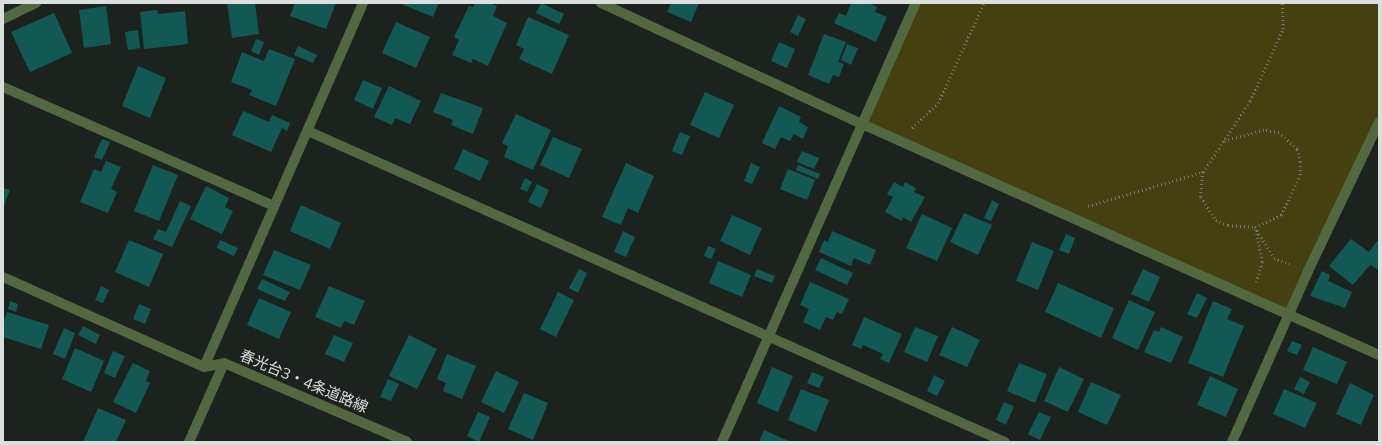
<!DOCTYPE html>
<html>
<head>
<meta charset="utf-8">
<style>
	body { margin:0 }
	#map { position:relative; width:1382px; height:445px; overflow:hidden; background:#1c221e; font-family:Mulish,"Noto Sans JP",sans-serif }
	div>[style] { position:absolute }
	.green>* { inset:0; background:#454012 }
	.building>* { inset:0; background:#125954 }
	.path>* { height:2.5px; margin-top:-1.25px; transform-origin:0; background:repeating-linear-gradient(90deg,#717673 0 1px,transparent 0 4px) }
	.minor>* { height:10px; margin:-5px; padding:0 5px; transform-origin:5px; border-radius:5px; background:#526841 }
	span { translate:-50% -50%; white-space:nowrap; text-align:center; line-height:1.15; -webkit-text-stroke:3.5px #1c221e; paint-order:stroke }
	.street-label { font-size:15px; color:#dadedc }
	.frame { position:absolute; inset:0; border:4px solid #dadedc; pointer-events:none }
</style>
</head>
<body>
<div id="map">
	<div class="green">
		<div style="clip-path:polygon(916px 3px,1379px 3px,1379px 120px,1289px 315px,862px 124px)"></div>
	</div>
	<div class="building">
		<div style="clip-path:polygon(227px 3px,255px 3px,259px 34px,232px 38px)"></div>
		<div style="clip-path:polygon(295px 3px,336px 3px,326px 29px,290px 16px)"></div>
		<div style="clip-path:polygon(399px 3px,439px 3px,433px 17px)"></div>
		<div style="clip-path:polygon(475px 3px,490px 3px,497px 6px,493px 16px,507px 23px,488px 66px,473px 59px,471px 63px,452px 55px,459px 40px,454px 37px,469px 6px,473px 7px)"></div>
		<div style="clip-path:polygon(541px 3px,564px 14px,559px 24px,536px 13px)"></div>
		<div style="clip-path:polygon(671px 3px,699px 3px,691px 22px,667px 12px)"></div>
		<div style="clip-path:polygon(851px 3px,869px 3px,877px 7px,875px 12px,887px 17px,876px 42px,834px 23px,839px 13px,846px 16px)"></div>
		<div style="clip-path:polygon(106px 6px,111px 44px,84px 48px,79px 10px)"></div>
		<div style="clip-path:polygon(157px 10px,158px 14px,185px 11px,188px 44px,144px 49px,140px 12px)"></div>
		<div style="clip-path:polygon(54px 13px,72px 53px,30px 72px,11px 32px)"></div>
		<div style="clip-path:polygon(798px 15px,806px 19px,798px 36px,790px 32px)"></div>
		<div style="clip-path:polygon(528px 17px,569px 35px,552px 74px,519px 59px,524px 49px,516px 45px)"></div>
		<div style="clip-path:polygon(396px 22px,430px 37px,416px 68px,382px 53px)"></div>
		<div style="clip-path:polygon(138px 30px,140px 48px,128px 50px,125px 32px)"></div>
		<div style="clip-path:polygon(824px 34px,846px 42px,838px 62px,844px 64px,839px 77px,833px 75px,829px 84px,808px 75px)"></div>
		<div style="clip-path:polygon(256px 39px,264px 42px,259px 55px,251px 51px)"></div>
		<div style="clip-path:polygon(779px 42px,795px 49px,787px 68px,771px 61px)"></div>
		<div style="clip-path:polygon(847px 44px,858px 48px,851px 65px,841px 60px)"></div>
		<div style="clip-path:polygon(298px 46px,317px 55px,313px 63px,294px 55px)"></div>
		<div style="clip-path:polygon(269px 49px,295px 59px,276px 106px,249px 95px,252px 90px,231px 82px,242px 52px,264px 61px)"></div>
		<div style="clip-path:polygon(138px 66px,166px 78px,150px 118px,122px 106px)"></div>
		<div style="clip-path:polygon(363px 80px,382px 88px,373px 109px,354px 100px)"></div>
		<div style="clip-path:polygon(389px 86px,421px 101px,410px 124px,395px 118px,392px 125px,374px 117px)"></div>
		<div style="clip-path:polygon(705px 92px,734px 105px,719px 138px,690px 125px)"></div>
		<div style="clip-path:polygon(441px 93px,483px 108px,473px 134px,451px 125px,453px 120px,433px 112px)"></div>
		<div style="clip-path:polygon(779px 106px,801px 117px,799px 122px,808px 127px,803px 139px,794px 134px,790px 141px,781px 137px,775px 149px,762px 143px)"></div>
		<div style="clip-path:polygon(243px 111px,269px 122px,272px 115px,290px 123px,287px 131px,282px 128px,271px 152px,232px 135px)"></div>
		<div style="clip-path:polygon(516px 114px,551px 130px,533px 170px,504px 157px,508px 146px,502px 143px)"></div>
		<div style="clip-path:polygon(680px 132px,690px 136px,682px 155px,672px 151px)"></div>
		<div style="clip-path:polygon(553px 137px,582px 149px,569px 178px,540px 165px)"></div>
		<div style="clip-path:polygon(102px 139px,110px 142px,102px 160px,94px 157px)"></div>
		<div style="clip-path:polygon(463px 149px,489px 161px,480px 181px,454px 169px)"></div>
		<div style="clip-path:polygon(802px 151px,819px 158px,814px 169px,797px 162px)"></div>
		<div style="clip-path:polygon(106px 161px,121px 167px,111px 189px,117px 192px,108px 213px,80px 202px,94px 169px,101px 172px)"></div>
		<div style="clip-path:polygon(626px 163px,654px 176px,638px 213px,628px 208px,621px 225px,602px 217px)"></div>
		<div style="clip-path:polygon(751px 163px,760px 167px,752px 184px,744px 181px)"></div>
		<div style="clip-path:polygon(153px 165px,178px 175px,159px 221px,134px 211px)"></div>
		<div style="clip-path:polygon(798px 165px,820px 174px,818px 179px,796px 170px)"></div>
		<div style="clip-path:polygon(788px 169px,815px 180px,807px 200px,780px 189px)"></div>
		<div style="clip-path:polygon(525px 178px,532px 182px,527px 192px,520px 189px)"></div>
		<div style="clip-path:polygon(894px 182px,903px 187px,905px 182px,916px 188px,914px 192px,925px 197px,911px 222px,903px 217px,902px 221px,885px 212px,893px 197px,887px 194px)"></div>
		<div style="clip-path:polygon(537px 184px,549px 190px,541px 208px,528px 202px)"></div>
		<div style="clip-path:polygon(206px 186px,229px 198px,225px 207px,233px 211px,222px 234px,190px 219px)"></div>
		<div style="clip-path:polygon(3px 188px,10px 190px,3px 208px)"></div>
		<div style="clip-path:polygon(992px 200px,999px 204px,991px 221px,984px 218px)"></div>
		<div style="clip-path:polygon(180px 201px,191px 206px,172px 247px,153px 239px,158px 229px,166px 232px)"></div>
		<div style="clip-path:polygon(301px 205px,341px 223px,330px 249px,290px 231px)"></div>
		<div style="clip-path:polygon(964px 213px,992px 225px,978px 255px,950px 242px)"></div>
		<div style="clip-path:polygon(922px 214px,952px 228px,937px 261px,906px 248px)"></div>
		<div style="clip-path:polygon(732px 215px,762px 228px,750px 255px,720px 241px)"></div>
		<div style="clip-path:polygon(623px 231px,635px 237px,626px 257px,614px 252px)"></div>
		<div style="clip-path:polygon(832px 231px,876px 250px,870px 265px,854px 258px,851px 266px,819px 252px,824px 240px,828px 242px)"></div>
		<div style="clip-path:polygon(1066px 234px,1075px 238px,1069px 254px,1059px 250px)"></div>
		<div style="clip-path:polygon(1351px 239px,1369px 252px,1377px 241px,1379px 243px,1379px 270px,1370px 265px,1353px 285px,1329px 266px)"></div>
		<div style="clip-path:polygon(129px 240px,163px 254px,149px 287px,115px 272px)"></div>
		<div style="clip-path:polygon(220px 240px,238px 248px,234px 256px,217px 248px)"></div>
		<div style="clip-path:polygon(1032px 242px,1054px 251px,1038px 290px,1016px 281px)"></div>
		<div style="clip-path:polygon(708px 246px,716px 249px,711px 259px,704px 256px)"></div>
		<div style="clip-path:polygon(274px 250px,311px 265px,300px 290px,263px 275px)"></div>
		<div style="clip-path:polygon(821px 258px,853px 273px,847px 285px,815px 270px)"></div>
		<div style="clip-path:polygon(718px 261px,751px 275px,742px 297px,709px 283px)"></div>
		<div style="clip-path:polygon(579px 269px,587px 273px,578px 293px,569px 288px)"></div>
		<div style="clip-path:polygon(757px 269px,775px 276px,772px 283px,754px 276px)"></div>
		<div style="clip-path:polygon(1143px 269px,1160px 277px,1149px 302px,1131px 294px)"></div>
		<div style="clip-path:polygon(1322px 271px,1330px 275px,1328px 281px,1352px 292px,1345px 308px,1310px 296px)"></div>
		<div style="clip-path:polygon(262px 279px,290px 292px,285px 301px,257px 289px)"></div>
		<div style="clip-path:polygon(810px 282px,849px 299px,842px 314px,837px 312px,833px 320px,826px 317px,820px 330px,803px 322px,809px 309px,800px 305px)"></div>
		<div style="clip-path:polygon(1058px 283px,1114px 308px,1101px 338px,1045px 312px)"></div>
		<div style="clip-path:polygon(101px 286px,109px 290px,103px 303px,95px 300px)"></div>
		<div style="clip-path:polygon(329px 286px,365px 301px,354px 325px,344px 321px,341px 328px,315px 317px)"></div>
		<div style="clip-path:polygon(558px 292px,574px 300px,556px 337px,540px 329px)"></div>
		<div style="clip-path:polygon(1197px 293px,1207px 298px,1197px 318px,1187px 314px)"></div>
		<div style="clip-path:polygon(259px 298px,291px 312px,279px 339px,247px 325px)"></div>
		<div style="clip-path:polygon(1129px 300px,1155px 312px,1138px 350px,1112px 338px)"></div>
		<div style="clip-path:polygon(10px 301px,18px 304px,16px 312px,8px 309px)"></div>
		<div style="clip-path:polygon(1213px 301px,1232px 309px,1227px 319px,1244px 326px,1223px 377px,1188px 363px)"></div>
		<div style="clip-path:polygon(139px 304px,151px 309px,145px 324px,133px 319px)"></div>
		<div style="clip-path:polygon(7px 312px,49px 325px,41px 349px,3px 337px,3px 324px)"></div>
		<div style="clip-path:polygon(864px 317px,902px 334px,889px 363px,880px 359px,883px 354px,863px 345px,861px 349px,852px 345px)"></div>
		<div style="clip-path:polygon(83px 326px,100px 335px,96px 344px,78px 335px)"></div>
		<div style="clip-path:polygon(915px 327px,938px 336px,927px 362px,904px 352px)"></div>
		<div style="clip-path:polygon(952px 327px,980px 340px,967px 367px,939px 355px)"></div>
		<div style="clip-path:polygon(1161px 327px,1183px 337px,1171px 363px,1144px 352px,1154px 330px,1159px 332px)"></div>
		<div style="clip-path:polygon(64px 328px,75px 333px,65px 359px,53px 354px)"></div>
		<div style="clip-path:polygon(334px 335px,353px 343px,344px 362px,325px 354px)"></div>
		<div style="clip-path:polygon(409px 335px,437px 349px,417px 389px,389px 376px)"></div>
		<div style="clip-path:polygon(1292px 341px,1302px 345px,1297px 355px,1287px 351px)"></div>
		<div style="clip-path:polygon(1313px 347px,1347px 362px,1337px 384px,1303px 370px)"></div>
		<div style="clip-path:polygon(75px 348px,104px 361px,91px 392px,62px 379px)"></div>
		<div style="clip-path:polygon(113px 351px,125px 356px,115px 378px,104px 373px)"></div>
		<div style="clip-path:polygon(447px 354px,476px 366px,462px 399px,443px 391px,446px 383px,437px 379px)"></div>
		<div style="clip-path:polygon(133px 363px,150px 371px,146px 381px,150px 383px,136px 413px,113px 402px)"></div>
		<div style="clip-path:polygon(1019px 363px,1047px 374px,1035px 403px,1007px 391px)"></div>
		<div style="clip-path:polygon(772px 367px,793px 376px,778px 412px,757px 403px)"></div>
		<div style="clip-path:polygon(1059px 367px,1084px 379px,1068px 412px,1044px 401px)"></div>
		<div style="clip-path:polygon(496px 371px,519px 382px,504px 413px,481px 402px)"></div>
		<div style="clip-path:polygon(812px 372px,824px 377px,819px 388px,807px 383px)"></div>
		<div style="clip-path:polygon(934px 375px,945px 381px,937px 396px,927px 391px)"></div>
		<div style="clip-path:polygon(1210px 376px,1238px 389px,1226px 417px,1197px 405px)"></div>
		<div style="clip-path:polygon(1300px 377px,1310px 382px,1304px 394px,1294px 389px)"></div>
		<div style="clip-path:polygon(388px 379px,399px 384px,391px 401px,380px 397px)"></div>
		<div style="clip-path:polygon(1091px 382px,1121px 395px,1107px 425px,1078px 412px)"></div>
		<div style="clip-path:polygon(1350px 383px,1374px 395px,1361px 425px,1336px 414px)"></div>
		<div style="clip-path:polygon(801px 389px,829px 400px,816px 432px,788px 420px)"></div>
		<div style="clip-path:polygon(1284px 389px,1317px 403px,1305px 428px,1273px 414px)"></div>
		<div style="clip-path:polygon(524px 393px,548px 403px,533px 440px,508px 429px)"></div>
		<div style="clip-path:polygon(1004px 402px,1014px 406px,1006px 425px,996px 420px)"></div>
		<div style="clip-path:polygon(98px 408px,126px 420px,116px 442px,83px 442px)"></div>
		<div style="clip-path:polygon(478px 412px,490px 417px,479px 442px,467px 436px)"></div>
		<div style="clip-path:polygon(1039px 412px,1051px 417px,1040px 440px,1028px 434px)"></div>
		<div style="clip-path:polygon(764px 430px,791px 442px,759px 442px)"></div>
	</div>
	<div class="path">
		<div style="left:912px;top:128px;width:36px;rotate:-44deg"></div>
		<div style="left:938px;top:103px;width:110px;rotate:-65.3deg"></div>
		<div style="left:1203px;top:172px;width:25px;rotate:95deg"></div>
		<div style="left:1201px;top:197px;width:27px;rotate:57deg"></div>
		<div style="left:1216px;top:220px;width:13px;rotate:23deg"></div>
		<div style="left:1228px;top:225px;width:27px;rotate:4deg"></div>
		<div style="left:1255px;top:227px;width:29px;rotate:-25deg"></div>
		<div style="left:1281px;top:215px;width:44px;rotate:-64.6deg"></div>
		<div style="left:1300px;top:175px;width:13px;rotate:-90deg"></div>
		<div style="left:1300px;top:162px;width:13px;rotate:-103deg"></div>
		<div style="left:1297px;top:149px;width:24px;rotate:-138deg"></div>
		<div style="left:1279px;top:133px;width:15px;rotate:-169deg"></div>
		<div style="left:1264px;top:130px;width:41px;rotate:164.2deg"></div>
		<div style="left:1088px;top:206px;width:120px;rotate:-16.5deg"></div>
		<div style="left:1203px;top:172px;width:85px;rotate:-56.5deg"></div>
		<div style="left:1250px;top:101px;width:79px;rotate:-65.4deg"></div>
		<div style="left:1283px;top:29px;width:26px;rotate:-92deg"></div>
		<div style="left:1256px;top:282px;width:21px;rotate:-73deg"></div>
		<div style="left:1262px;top:262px;width:36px;rotate:-101deg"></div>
		<div style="left:1255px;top:227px;width:36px;rotate:58deg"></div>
		<div style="left:1274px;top:258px;width:20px;rotate:20deg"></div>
	</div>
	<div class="minor">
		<div style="left:601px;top:3px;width:288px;rotate:24.9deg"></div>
		<div style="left:862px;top:124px;width:566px;rotate:24.08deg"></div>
		<div style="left:3px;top:19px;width:37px;rotate:-26deg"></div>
		<div style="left:3px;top:87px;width:296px;rotate:23.7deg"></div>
		<div style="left:308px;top:131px;width:763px;rotate:24.05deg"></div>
		<div style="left:3px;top:277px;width:220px;rotate:24.1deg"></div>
		<div style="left:204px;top:367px;width:20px;rotate:-11deg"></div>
		<div style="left:224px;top:363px;width:199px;rotate:23.3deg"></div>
		<div style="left:204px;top:367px;width:397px;rotate:-66.4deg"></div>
		<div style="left:189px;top:442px;width:86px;rotate:-66.1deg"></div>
		<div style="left:722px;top:442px;width:480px;rotate:-66.2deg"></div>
		<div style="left:1232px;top:442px;width:187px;rotate:-66deg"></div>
		<div style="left:1308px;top:271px;width:165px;rotate:-64.5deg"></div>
	</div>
	<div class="street-label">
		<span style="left:304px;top:381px;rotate:23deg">春光台3・4条道路線</span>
	</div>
	<div class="frame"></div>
</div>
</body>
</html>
